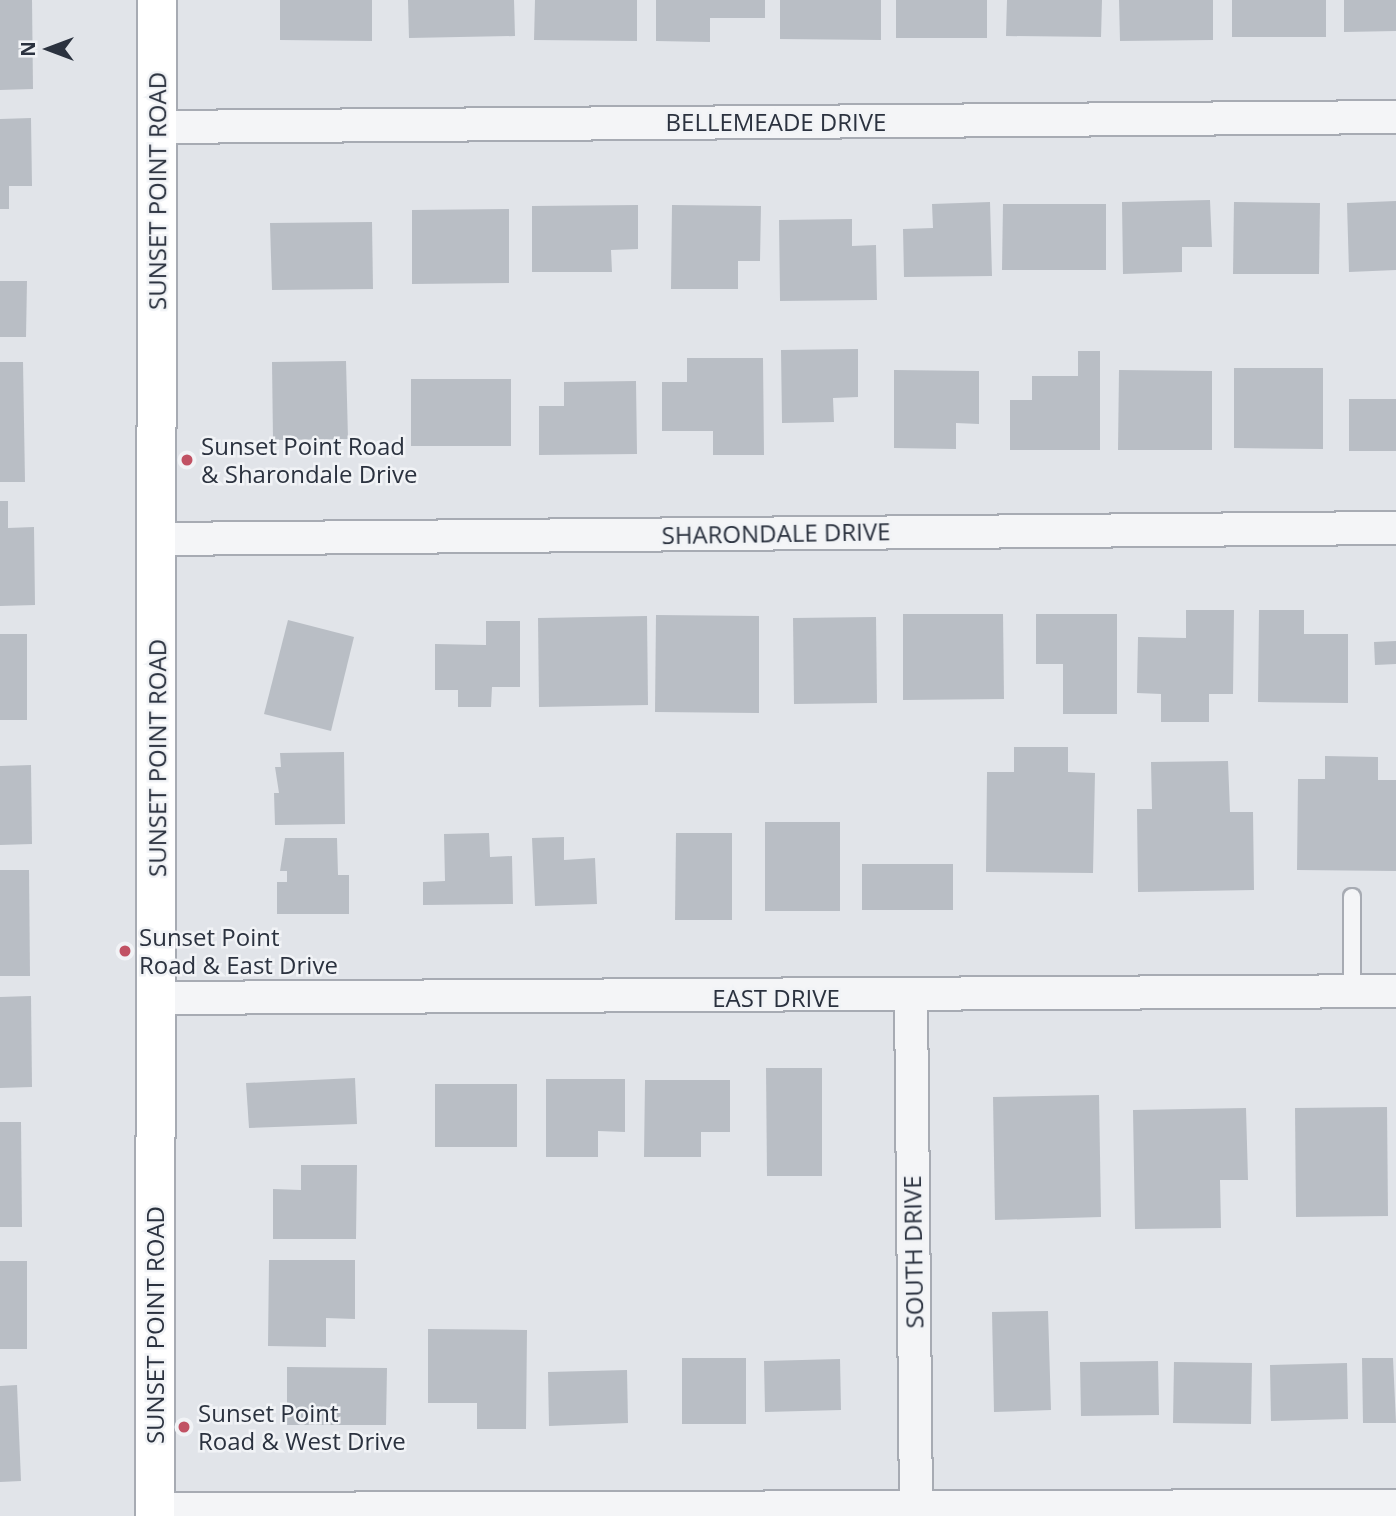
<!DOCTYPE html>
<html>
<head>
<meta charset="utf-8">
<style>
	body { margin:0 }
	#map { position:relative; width:1396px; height:1516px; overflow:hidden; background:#e1e4e9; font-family:"Open Sans",sans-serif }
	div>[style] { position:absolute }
	.building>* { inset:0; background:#b9bec5 }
	.roads { filter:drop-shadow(2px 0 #a7abb3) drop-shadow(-2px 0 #a7abb3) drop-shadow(0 2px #a7abb3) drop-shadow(0 -2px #a7abb3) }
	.service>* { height:16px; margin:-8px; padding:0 8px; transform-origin:8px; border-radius:8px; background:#f4f5f7 }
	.minor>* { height:32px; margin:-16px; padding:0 16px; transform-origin:16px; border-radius:16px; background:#f4f5f7 }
	.secondary>* { height:38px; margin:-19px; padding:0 19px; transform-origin:19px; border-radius:19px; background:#fff }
	.dots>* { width:19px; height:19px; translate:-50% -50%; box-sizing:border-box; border:4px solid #f1f3f6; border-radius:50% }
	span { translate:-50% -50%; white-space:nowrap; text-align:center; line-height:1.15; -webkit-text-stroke:5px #f1f3f6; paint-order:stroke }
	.street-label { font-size:24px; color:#2b323f }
	.poi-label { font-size:24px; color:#2b323f }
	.left { translate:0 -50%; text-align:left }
	.north { position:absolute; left:14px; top:14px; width:70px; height:70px; -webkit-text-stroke:5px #f1f3f6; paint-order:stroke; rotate:270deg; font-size:19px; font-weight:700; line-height:28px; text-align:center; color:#2b323f }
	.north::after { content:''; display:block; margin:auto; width:24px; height:32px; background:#2b323f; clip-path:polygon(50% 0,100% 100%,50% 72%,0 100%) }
</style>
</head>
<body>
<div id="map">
	<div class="building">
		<div style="clip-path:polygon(0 0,32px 0,33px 89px,0 90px)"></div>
		<div style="clip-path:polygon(280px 0,372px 0,372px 41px,280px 40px)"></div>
		<div style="clip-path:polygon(408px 0,514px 0,515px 36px,409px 38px)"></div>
		<div style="clip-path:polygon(535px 0,637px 0,637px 41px,534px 40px)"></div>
		<div style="clip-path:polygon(656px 0,765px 0,765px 18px,710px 18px,710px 42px,656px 41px)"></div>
		<div style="clip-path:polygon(780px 0,881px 0,881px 40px,780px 39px)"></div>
		<div style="clip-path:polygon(896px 0,987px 0,987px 38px,896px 38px)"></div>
		<div style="clip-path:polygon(1007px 0,1102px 0,1101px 37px,1006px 36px)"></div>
		<div style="clip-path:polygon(1119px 0,1213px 0,1213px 40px,1120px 41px)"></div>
		<div style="clip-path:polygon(1232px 0,1326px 0,1326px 37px,1232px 37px)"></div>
		<div style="clip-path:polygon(1344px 0,1396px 0,1396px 31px,1344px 32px)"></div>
		<div style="clip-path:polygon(31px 118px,32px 186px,9px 186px,9px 209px,0 209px,0 119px)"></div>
		<div style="clip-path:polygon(1210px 200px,1212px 247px,1182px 247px,1182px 272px,1123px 274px,1122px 202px)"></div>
		<div style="clip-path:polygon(1396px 201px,1396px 270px,1349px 272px,1347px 203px)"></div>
		<div style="clip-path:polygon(990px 202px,992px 276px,904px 277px,903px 229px,933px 228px,932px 204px)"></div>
		<div style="clip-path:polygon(1234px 202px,1320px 203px,1319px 274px,1233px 274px)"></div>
		<div style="clip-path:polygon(1003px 204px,1106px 204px,1106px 270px,1002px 270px)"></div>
		<div style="clip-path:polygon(638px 205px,638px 249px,611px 250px,612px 272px,532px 272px,532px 206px)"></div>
		<div style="clip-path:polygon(672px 205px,761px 206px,760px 261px,738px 261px,738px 289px,671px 289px)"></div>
		<div style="clip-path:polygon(509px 209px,509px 283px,412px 284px,412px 210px)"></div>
		<div style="clip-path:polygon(852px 219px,852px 246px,876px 245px,877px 300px,780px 301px,779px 220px)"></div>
		<div style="clip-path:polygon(372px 222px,373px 289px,272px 290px,270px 223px)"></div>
		<div style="clip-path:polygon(0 281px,27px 281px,26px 337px,0 337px)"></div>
		<div style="clip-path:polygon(858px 349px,858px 397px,833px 398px,834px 422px,782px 423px,781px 350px)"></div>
		<div style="clip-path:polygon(1078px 351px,1100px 351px,1100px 450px,1010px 450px,1010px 400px,1032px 400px,1032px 376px,1078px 376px)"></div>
		<div style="clip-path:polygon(687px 358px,763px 358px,764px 455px,713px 455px,713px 431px,662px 431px,662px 382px,687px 382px)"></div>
		<div style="clip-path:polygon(346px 361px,348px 439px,273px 440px,272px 362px)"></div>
		<div style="clip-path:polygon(0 362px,23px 362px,25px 482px,0 482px)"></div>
		<div style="clip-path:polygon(1234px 368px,1323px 368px,1323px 449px,1234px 448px)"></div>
		<div style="clip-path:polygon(894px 370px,979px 371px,979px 424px,956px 423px,956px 449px,894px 448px)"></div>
		<div style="clip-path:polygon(1119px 370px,1212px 371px,1212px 450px,1118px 450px)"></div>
		<div style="clip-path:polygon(411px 379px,511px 379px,511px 446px,411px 446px)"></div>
		<div style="clip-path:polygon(636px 381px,637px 454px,539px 455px,539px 406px,564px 406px,564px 382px)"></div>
		<div style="clip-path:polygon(1349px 399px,1396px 399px,1396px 451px,1349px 451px)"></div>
		<div style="clip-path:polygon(0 501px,8px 501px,8px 528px,34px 527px,35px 605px,0 606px)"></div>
		<div style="clip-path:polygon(1186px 610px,1234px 610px,1233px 694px,1209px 694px,1209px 722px,1161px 722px,1161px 694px,1137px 693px,1138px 637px,1186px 638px)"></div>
		<div style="clip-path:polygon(1259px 610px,1304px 610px,1304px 634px,1348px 634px,1348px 703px,1258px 702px)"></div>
		<div style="clip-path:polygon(903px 614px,1003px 614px,1004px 699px,903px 700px)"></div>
		<div style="clip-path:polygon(1036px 614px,1117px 614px,1117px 714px,1063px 714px,1063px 664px,1036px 664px)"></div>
		<div style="clip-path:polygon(656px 615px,759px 616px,759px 713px,655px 712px)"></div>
		<div style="clip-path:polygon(647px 616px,648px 705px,539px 707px,538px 618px)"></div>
		<div style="clip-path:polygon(876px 617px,877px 703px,794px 704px,793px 618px)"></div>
		<div style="clip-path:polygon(288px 620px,354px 637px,331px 731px,264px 714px)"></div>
		<div style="clip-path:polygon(486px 621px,520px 621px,520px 687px,492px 687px,491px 707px,458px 707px,458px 690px,435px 690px,435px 644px,486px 645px)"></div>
		<div style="clip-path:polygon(0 634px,27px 634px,27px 720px,0 720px)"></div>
		<div style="clip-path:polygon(1396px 641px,1396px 664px,1375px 665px,1374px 642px)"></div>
		<div style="clip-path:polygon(1014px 747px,1068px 747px,1068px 772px,1095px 773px,1093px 873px,986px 872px,987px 772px,1014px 772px)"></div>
		<div style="clip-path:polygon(344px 752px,345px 824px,275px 825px,274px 793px,279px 793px,275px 767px,281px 767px,280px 753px)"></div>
		<div style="clip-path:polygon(1325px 756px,1378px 757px,1378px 780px,1396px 780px,1396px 871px,1297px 870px,1298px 779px,1325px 779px)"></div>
		<div style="clip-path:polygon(1228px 761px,1230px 812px,1253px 812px,1254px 890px,1138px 892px,1137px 809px,1152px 809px,1151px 762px)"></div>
		<div style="clip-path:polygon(31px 765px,32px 844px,0 845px,0 766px)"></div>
		<div style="clip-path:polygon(765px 822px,840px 822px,840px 911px,765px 911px)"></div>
		<div style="clip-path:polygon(489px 833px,490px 857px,512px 856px,513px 904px,423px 905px,423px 882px,445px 881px,444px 834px)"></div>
		<div style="clip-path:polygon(676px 833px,732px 833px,732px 920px,675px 920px)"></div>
		<div style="clip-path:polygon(564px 837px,564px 860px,595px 858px,597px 904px,535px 906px,532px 838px)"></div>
		<div style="clip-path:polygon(285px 838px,337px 838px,338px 875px,349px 875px,349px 914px,277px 914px,277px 882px,287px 882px,287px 871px,280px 871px)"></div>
		<div style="clip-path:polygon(862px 864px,953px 864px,953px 910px,862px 910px)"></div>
		<div style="clip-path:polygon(0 870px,29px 870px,30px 976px,0 976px)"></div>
		<div style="clip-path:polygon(31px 996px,32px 1087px,0 1088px,0 997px)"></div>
		<div style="clip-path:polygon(766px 1068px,822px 1068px,822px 1176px,767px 1176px)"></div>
		<div style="clip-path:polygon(355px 1078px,357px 1124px,249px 1128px,246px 1083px)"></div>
		<div style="clip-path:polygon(546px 1079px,625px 1079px,625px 1132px,598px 1131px,598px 1157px,546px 1157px)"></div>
		<div style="clip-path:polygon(645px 1080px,730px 1080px,730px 1132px,701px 1132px,701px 1157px,644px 1157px)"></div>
		<div style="clip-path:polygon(435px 1084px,517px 1084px,517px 1147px,435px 1147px)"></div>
		<div style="clip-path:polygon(1099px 1095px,1101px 1217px,995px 1220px,993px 1097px)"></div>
		<div style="clip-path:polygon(1387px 1107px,1388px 1216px,1296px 1217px,1295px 1108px)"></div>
		<div style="clip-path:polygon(1246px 1108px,1248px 1180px,1220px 1180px,1221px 1228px,1135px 1229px,1133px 1110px)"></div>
		<div style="clip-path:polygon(0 1122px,21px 1122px,22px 1227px,0 1227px)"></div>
		<div style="clip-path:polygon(301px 1165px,357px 1165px,356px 1239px,273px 1239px,273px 1189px,301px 1190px)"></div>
		<div style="clip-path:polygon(269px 1260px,355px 1260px,355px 1319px,326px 1318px,326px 1347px,268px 1346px)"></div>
		<div style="clip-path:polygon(0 1261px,27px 1261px,27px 1349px,0 1349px)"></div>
		<div style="clip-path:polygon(1048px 1311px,1051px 1410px,994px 1412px,992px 1312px)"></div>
		<div style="clip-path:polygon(428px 1329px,527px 1330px,526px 1429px,477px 1429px,477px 1403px,428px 1403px)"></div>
		<div style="clip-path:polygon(682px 1358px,746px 1358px,746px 1424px,682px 1424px)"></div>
		<div style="clip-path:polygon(1362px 1358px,1393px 1358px,1396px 1423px,1363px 1423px)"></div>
		<div style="clip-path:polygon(840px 1359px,841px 1410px,765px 1412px,764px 1361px)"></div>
		<div style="clip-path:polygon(1158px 1361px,1159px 1415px,1081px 1416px,1080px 1362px)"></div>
		<div style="clip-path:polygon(1174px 1362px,1252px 1363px,1251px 1424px,1173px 1423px)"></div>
		<div style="clip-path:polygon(1347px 1363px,1348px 1419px,1271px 1421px,1270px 1365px)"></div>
		<div style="clip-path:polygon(287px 1367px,387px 1368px,386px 1425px,287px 1425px)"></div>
		<div style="clip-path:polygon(627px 1370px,628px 1423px,549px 1426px,548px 1372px)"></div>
		<div style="clip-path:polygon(17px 1385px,21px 1481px,0 1482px,0 1386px)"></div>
	</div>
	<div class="roads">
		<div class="service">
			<div style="left:1352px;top:897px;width:95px;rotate:90deg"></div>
		</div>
		<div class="minor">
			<div style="left:156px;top:127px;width:1240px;rotate:-0.46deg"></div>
			<div style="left:157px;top:539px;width:1239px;rotate:-0.51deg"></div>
			<div style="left:911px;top:997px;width:510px;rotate:89.44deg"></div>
			<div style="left:157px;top:998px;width:1239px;rotate:-0.32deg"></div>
			<div style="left:155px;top:1509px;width:1241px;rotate:-0.14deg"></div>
		</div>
		<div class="secondary">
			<div style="left:155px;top:1516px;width:1516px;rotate:-89.92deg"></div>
		</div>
	</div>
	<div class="dots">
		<div style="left:187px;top:460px;background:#c15264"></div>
		<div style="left:125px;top:951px;background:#c15264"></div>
		<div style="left:184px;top:1427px;background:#c15264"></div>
	</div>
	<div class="street-label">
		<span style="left:776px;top:122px">BELLEMEADE DRIVE</span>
		<span style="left:157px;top:191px;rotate:-90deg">SUNSET POINT ROAD</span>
		<span style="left:776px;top:533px;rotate:-1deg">SHARONDALE DRIVE</span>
		<span style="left:157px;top:758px;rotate:-90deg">SUNSET POINT ROAD</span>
		<span style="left:776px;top:998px">EAST DRIVE</span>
		<span style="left:913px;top:1252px;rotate:-91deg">SOUTH DRIVE</span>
		<span style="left:155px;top:1325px;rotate:-90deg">SUNSET POINT ROAD</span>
	</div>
	<div class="poi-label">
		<span class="left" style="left:201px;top:460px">Sunset Point Road<br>&amp; Sharondale Drive</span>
		<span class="left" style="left:139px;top:951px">Sunset Point<br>Road &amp; East Drive</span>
		<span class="left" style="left:198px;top:1427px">Sunset Point<br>Road &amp; West Drive</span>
	</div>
	<div class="north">N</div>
</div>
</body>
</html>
